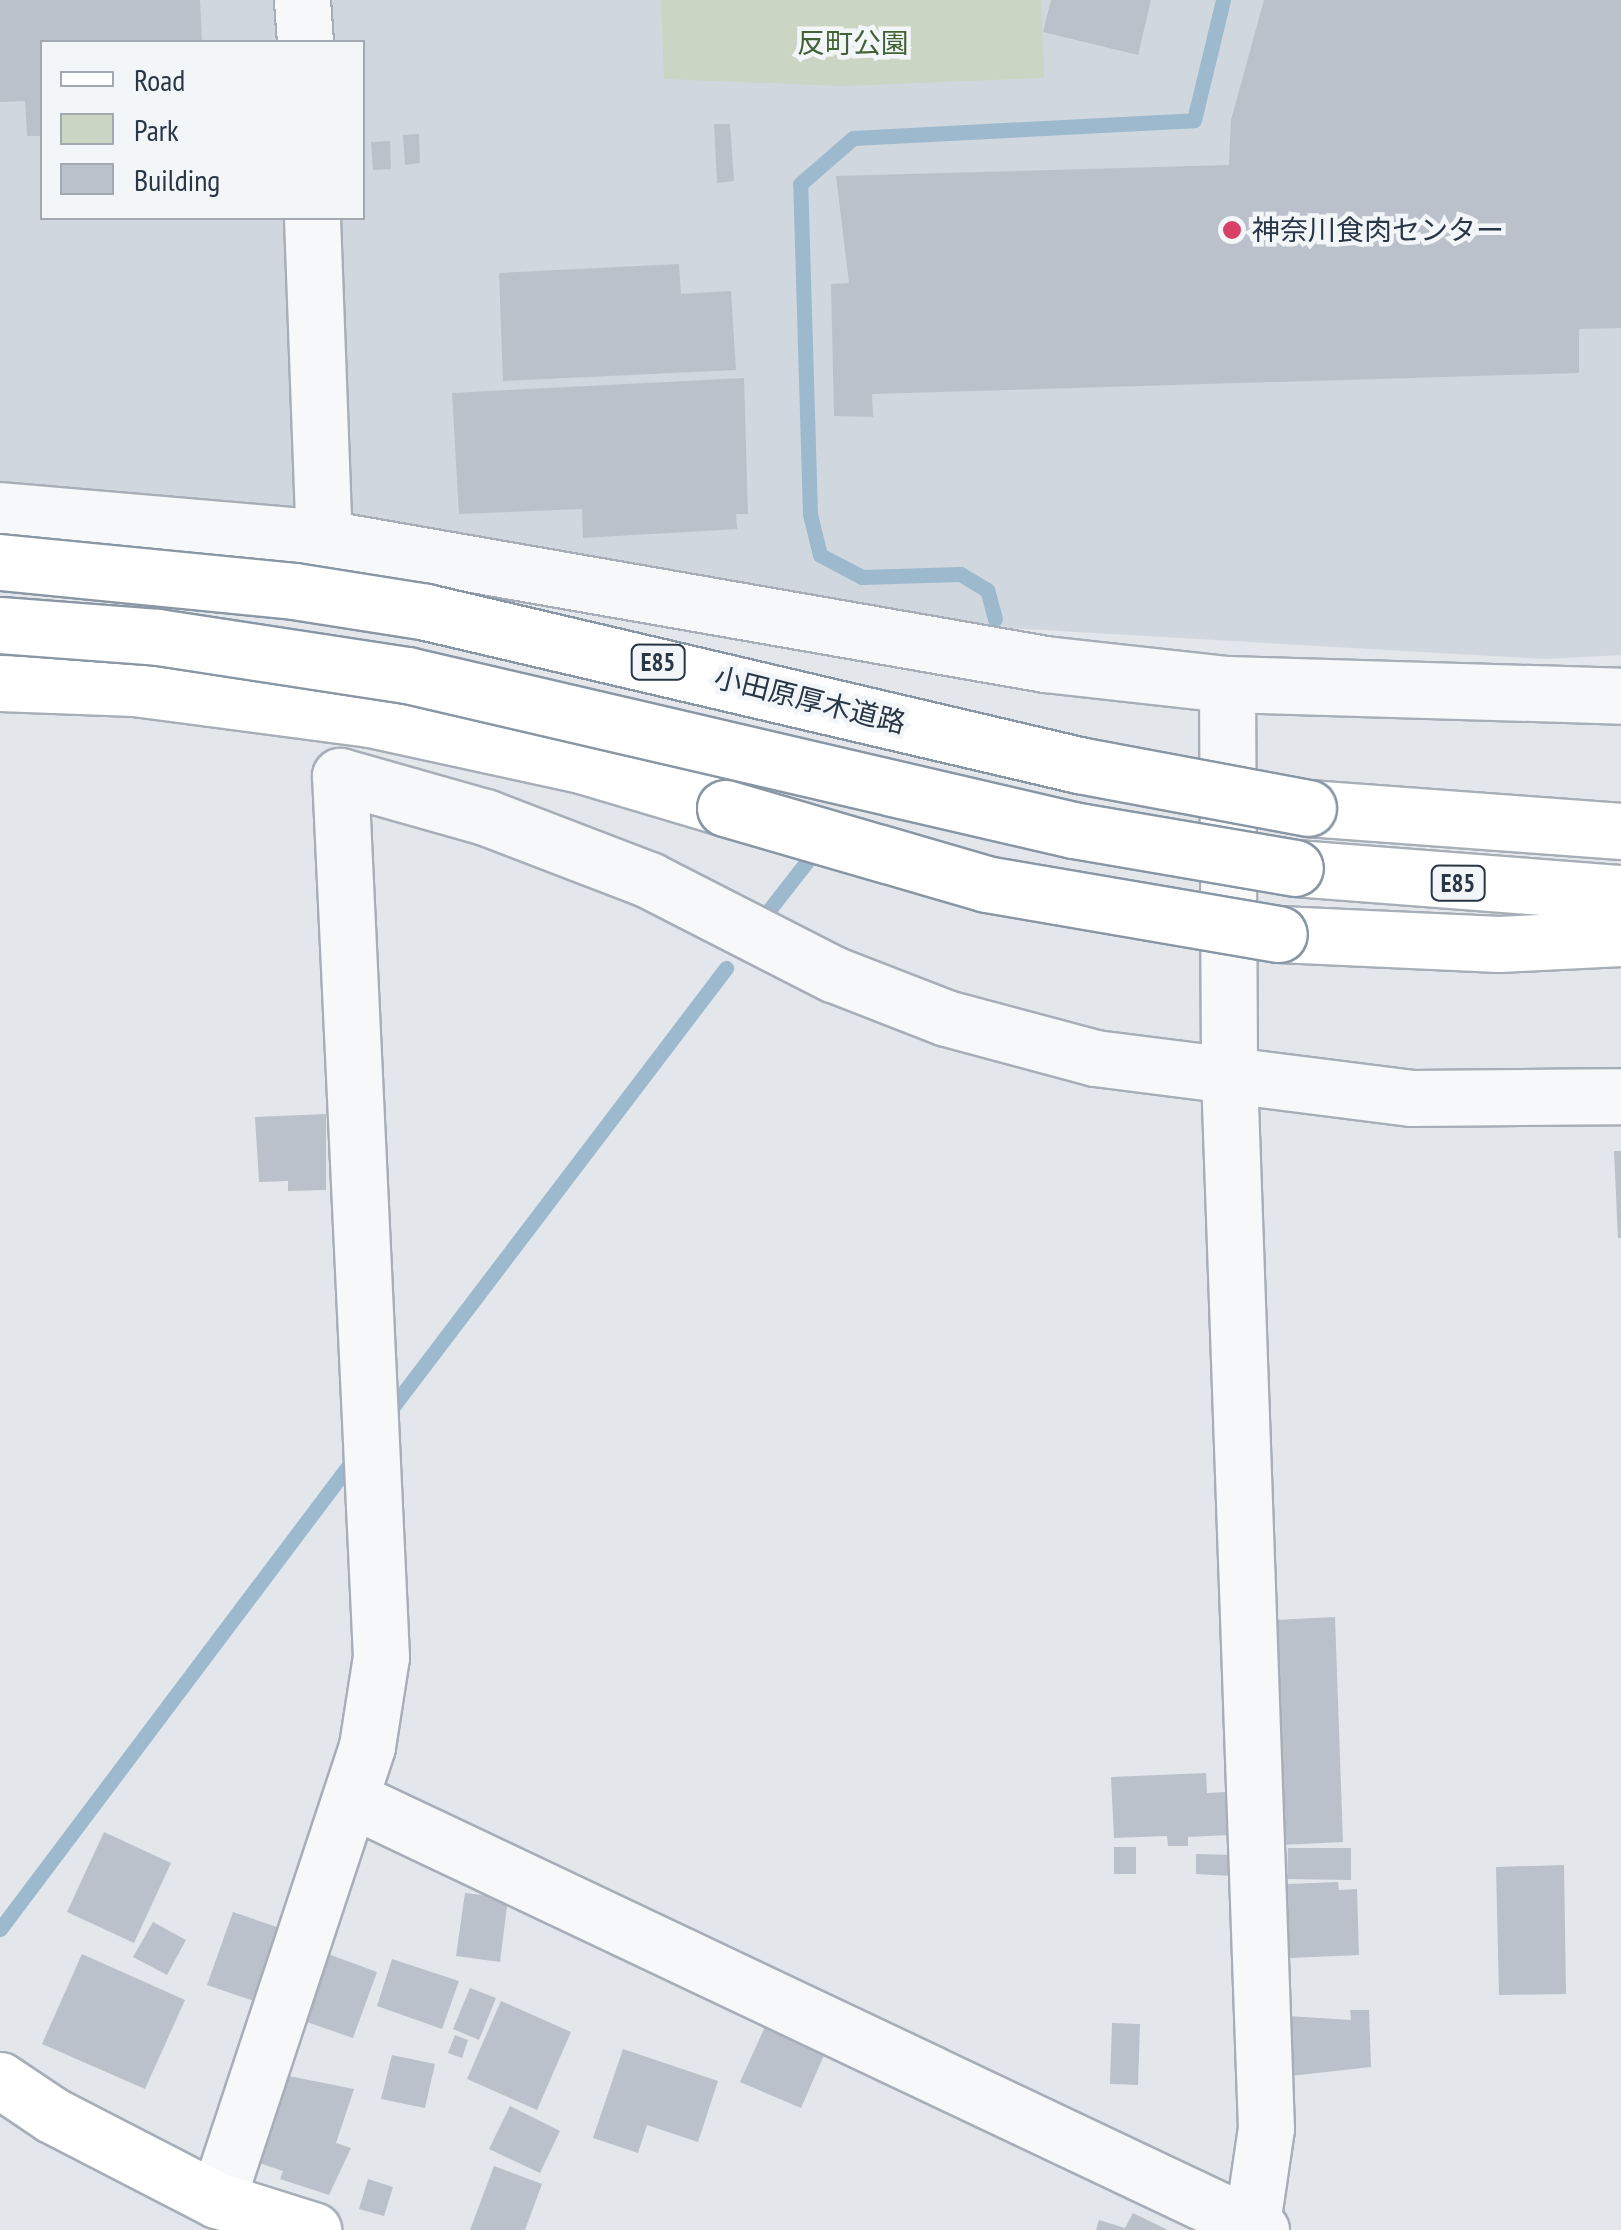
<!DOCTYPE html>
<html>
<head>
<meta charset="utf-8">
<style>
	body { margin:0 }
	#map { position:relative; width:1621px; height:2230px; overflow:hidden; background:#e3e7ec; font-family:"PT Sans Narrow","Noto Sans JP",sans-serif }
	div>[style] { position:absolute }
	.built>* { inset:0; background:#d1d7de }
	.green>* { inset:0; background:#cad6c3 }
	.stream>* { height:15px; margin:-7.5px; padding:0 7.5px; transform-origin:7.5px; border-radius:7.5px; background:#9cb9ce }
	.building>* { inset:0; background:#bac1ca }
	.roads { filter:drop-shadow(2px 0 #a7aeb7) drop-shadow(-2px 0 #a7aeb7) drop-shadow(0 2px #a7aeb7) drop-shadow(0 -2px #a7aeb7) }
	.minor>* { height:55px; margin:-27.5px; padding:0 27.5px; transform-origin:27.5px; border-radius:27.5px; background:#f6f8fa }
	.major>* { height:55px; margin:-27.5px; padding:0 27.5px; transform-origin:27.5px; border-radius:27.5px; background:#fff }
	.highway>* { height:55px; margin:-27.5px; padding:0 27.5px; transform-origin:27.5px; border-radius:27.5px; background:#fff }
	.bridges { filter:drop-shadow(2px 0 #8996a4) drop-shadow(-2px 0 #8996a4) drop-shadow(0 2px #8996a4) drop-shadow(0 -2px #8996a4) }
	.highway-bridge>* { height:55px; margin:-27.5px; padding:0 27.5px; transform-origin:27.5px; border-radius:27.5px; background:#fff }
	.dots>* { width:28px; height:28px; translate:-50% -50%; box-sizing:border-box; border:5px solid #f3f6f9; border-radius:50% }
	span { translate:-50% -50%; white-space:nowrap; text-align:center; line-height:1.15; -webkit-text-stroke:9px #f3f6f9; paint-order:stroke }
	.shield-label span { padding:2px 8px; background:#f3f6f9; border:2px solid; border-radius:8px; -webkit-text-stroke-width:0 }
	.shield-label { font-size:25px; color:#293646; font-weight:700 }
	.park-label { font-size:28px; color:#426235 }
	.poi-label { font-size:28px; color:#293646 }
	.left { translate:0 -50%; text-align:left }
	.street-label { font-size:28px; color:#293646 }
	.legend { position:absolute; left:40px; top:40px; width:325px; height:180px; box-sizing:border-box; background:#f3f6f9; border:2px solid #a2a9b1; margin:0; padding:12px 18px; list-style:none; font-size:30px; color:#293646 }
	.legend li { display:flex; align-items:center; gap:20px; height:50px }
	.legend b { width:50px; border:2px solid #a2a9b1 }
</style>
</head>
<body>
<div id="map">
	<div class="built">
		<div style="clip-path:polygon(evenodd,0 0,1621px 0,1621px 655px,1545px 659px,937px 624px,0 484px,0 0,42px 42px,362px 42px,362px 218px,42px 218px,42px 42px)"></div>
	</div>
	<div class="green">
		<div style="clip-path:polygon(661px 0,1041px 0,1044px 78px,843px 86px,664px 79px)"></div>
	</div>
	<div class="stream">
		<div style="left:995px;top:619px;width:30px;rotate:-105deg"></div>
		<div style="left:987px;top:590px;width:31px;rotate:-149deg"></div>
		<div style="left:960px;top:574px;width:98px;rotate:178.2deg"></div>
		<div style="left:862px;top:577px;width:47px;rotate:-152.4deg"></div>
		<div style="left:820px;top:555px;width:42px;rotate:-103.7deg"></div>
		<div style="left:810px;top:514px;width:330px;rotate:-91.7deg"></div>
		<div style="left:800px;top:184px;width:70px;rotate:-41deg"></div>
		<div style="left:853px;top:138px;width:341px;rotate:-3deg"></div>
		<div style="left:1194px;top:120px;width:123px;rotate:-76.4deg"></div>
		<div style="left:766px;top:914px;width:86px;rotate:-52.1deg"></div>
		<div style="left:388px;top:1413px;width:559px;rotate:-52.78deg"></div>
		<div style="left:0;top:1929px;width:591px;rotate:-53.05deg"></div>
	</div>
	<div class="building">
		<div style="clip-path:polygon(0 0,200px 0,202px 42px,42px 42px,42px 136px,27px 136px,25px 101px,0 102px)"></div>
		<div style="clip-path:polygon(1051px 0,1151px 0,1138px 55px,1043px 32px)"></div>
		<div style="clip-path:polygon(1264px 0,1621px 0,1621px 328px,1579px 329px,1579px 373px,872px 394px,873px 417px,834px 416px,831px 284px,849px 283px,836px 176px,1229px 165px,1231px 120px)"></div>
		<div style="clip-path:polygon(714px 124px,730px 124px,734px 181px,717px 183px)"></div>
		<div style="clip-path:polygon(419px 134px,420px 163px,405px 165px,403px 135px)"></div>
		<div style="clip-path:polygon(390px 141px,391px 169px,373px 170px,371px 142px)"></div>
		<div style="clip-path:polygon(679px 264px,681px 294px,731px 291px,736px 370px,503px 381px,499px 273px)"></div>
		<div style="clip-path:polygon(744px 378px,748px 514px,736px 514px,737px 529px,583px 538px,582px 509px,459px 514px,452px 393px)"></div>
		<div style="clip-path:polygon(326px 1114px,326px 1190px,288px 1191px,288px 1181px,259px 1182px,255px 1117px)"></div>
		<div style="clip-path:polygon(1614px 1151px,1621px 1151px,1621px 1238px,1618px 1238px)"></div>
		<div style="clip-path:polygon(1335px 1617px,1343px 1842px,1282px 1845px,1274px 1620px)"></div>
		<div style="clip-path:polygon(1206px 1773px,1207px 1793px,1226px 1792px,1228px 1835px,1188px 1837px,1188px 1846px,1168px 1846px,1167px 1836px,1114px 1838px,1111px 1777px)"></div>
		<div style="clip-path:polygon(104px 1832px,171px 1863px,134px 1943px,67px 1912px)"></div>
		<div style="clip-path:polygon(1114px 1847px,1136px 1847px,1136px 1874px,1114px 1874px)"></div>
		<div style="clip-path:polygon(1288px 1848px,1351px 1848px,1351px 1880px,1287px 1879px)"></div>
		<div style="clip-path:polygon(1196px 1854px,1233px 1855px,1232px 1876px,1196px 1874px)"></div>
		<div style="clip-path:polygon(1564px 1865px,1566px 1994px,1499px 1995px,1496px 1867px)"></div>
		<div style="clip-path:polygon(1338px 1882px,1339px 1890px,1357px 1889px,1359px 1955px,1290px 1958px,1287px 1884px)"></div>
		<div style="clip-path:polygon(465px 1893px,508px 1898px,500px 1962px,456px 1956px)"></div>
		<div style="clip-path:polygon(233px 1912px,280px 1928px,257px 2002px,207px 1985px)"></div>
		<div style="clip-path:polygon(153px 1922px,186px 1940px,167px 1975px,133px 1957px)"></div>
		<div style="clip-path:polygon(82px 1954px,185px 2000px,145px 2089px,42px 2044px)"></div>
		<div style="clip-path:polygon(328px 1954px,377px 1972px,353px 2038px,304px 2021px)"></div>
		<div style="clip-path:polygon(392px 1959px,459px 1981px,442px 2029px,377px 2006px)"></div>
		<div style="clip-path:polygon(470px 1988px,496px 1998px,479px 2040px,453px 2029px)"></div>
		<div style="clip-path:polygon(501px 2001px,571px 2032px,537px 2110px,467px 2079px)"></div>
		<div style="clip-path:polygon(1350px 2010px,1369px 2010px,1371px 2067px,1290px 2076px,1288px 2016px,1351px 2020px)"></div>
		<div style="clip-path:polygon(768px 2020px,828px 2046px,801px 2108px,740px 2082px)"></div>
		<div style="clip-path:polygon(1112px 2023px,1140px 2024px,1138px 2085px,1110px 2084px)"></div>
		<div style="clip-path:polygon(455px 2035px,468px 2040px,462px 2058px,448px 2053px)"></div>
		<div style="clip-path:polygon(623px 2049px,718px 2081px,698px 2142px,647px 2125px,638px 2153px,593px 2138px)"></div>
		<div style="clip-path:polygon(392px 2055px,435px 2064px,425px 2108px,381px 2099px)"></div>
		<div style="clip-path:polygon(284px 2075px,354px 2089px,336px 2143px,351px 2148px,329px 2195px,280px 2179px,283px 2171px,256px 2162px)"></div>
		<div style="clip-path:polygon(510px 2106px,560px 2131px,540px 2173px,489px 2149px)"></div>
		<div style="clip-path:polygon(494px 2166px,542px 2184px,525px 2230px,470px 2230px)"></div>
		<div style="clip-path:polygon(368px 2179px,393px 2187px,384px 2216px,359px 2209px)"></div>
		<div style="clip-path:polygon(1133px 2213px,1168px 2230px,1096px 2230px,1099px 2220px,1125px 2228px)"></div>
	</div>
	<div class="roads">
		<div class="minor">
			<div style="left:302px;top:0;width:42px;rotate:85.9deg"></div>
			<div style="left:312px;top:218px;width:320px;rotate:87.9deg"></div>
			<div style="left:0;top:510px;width:325px;rotate:4.9deg"></div>
			<div style="left:324px;top:538px;width:732px;rotate:9.91deg"></div>
			<div style="left:1045px;top:664px;width:183px;rotate:6.3deg"></div>
			<div style="left:1227px;top:684px;width:394px;rotate:1.7deg"></div>
			<div style="left:1227px;top:684px;width:391px;rotate:89.7deg"></div>
			<div style="left:1229px;top:1075px;width:1054px;rotate:87.99deg"></div>
			<div style="left:1266px;top:2128px;width:103px;rotate:98.4deg"></div>
			<div style="left:351px;top:1799px;width:1007px;rotate:25.34deg"></div>
			<div style="left:217px;top:2200px;width:478px;rotate:-71.7deg"></div>
			<div style="left:367px;top:1746px;width:90px;rotate:-81.1deg"></div>
			<div style="left:381px;top:1657px;width:882px;rotate:-92.66deg"></div>
			<div style="left:340px;top:776px;width:151px;rotate:15.8deg"></div>
			<div style="left:485px;top:817px;width:176px;rotate:21deg"></div>
			<div style="left:649px;top:880px;width:207px;rotate:27.1deg"></div>
			<div style="left:833px;top:974px;width:121px;rotate:21.3deg"></div>
			<div style="left:946px;top:1018px;width:154px;rotate:15deg"></div>
			<div style="left:1095px;top:1058px;width:320px;rotate:7.2deg"></div>
			<div style="left:1412px;top:1098px;width:209px;rotate:-0.5deg"></div>
		</div>
		<div class="major">
			<div style="left:0;top:2080px;width:63px;rotate:33.9deg"></div>
			<div style="left:52px;top:2115px;width:186px;rotate:27.3deg"></div>
			<div style="left:217px;top:2200px;width:101px;rotate:17.4deg"></div>
		</div>
		<div class="highway">
			<div style="left:0;top:683px;width:134px;rotate:2.1deg"></div>
			<div style="left:134px;top:688px;width:238px;rotate:7.5deg"></div>
			<div style="left:370px;top:719px;width:216px;rotate:12.3deg"></div>
			<div style="left:581px;top:765px;width:150px;rotate:16.6deg"></div>
			<div style="left:1308px;top:808px;width:314px;rotate:4.2deg"></div>
			<div style="left:1295px;top:868px;width:327px;rotate:4.4deg"></div>
			<div style="left:1279px;top:934px;width:220px;rotate:2.6deg"></div>
			<div style="left:1499px;top:944px;width:122px;rotate:-2.8deg"></div>
		</div>
	</div>
	<div class="bridges">
		<div class="highway-bridge">
			<div style="left:0;top:562px;width:295px;rotate:5.6deg"></div>
			<div style="left:294px;top:591px;width:134px;rotate:9deg"></div>
			<div style="left:426px;top:612px;width:671px;rotate:13.19deg"></div>
			<div style="left:1079px;top:765px;width:233px;rotate:10.6deg"></div>
			<div style="left:0;top:625px;width:158px;rotate:4.3deg"></div>
			<div style="left:158px;top:637px;width:252px;rotate:8.7deg"></div>
			<div style="left:407px;top:675px;width:684px;rotate:13.1deg"></div>
			<div style="left:1073px;top:830px;width:225px;rotate:9.7deg"></div>
			<div style="left:725px;top:808px;width:272px;rotate:16.2deg"></div>
			<div style="left:986px;top:884px;width:297px;rotate:9.7deg"></div>
		</div>
	</div>
	<div class="dots">
		<div style="left:1232px;top:230px;background:#d84165"></div>
	</div>
	<div class="shield-label">
		<span style="left:658px;top:662px">E85</span>
		<span style="left:1458px;top:883px">E85</span>
	</div>
	<div class="park-label">
		<span style="left:853px;top:43px">反町公園</span>
	</div>
	<div class="poi-label">
		<span class="left" style="left:1252px;top:230px">神奈川食肉センター</span>
	</div>
	<div class="street-label">
		<span style="left:810px;top:700px;rotate:14deg">小田原厚木道路</span>
	</div>
	<ul class="legend">
	<li><b style="height:12px;background:#fff"></b>Road</li>
	<li><b style="height:28px;background:#cad6c3"></b>Park</li>
	<li><b style="height:28px;background:#bac1ca"></b>Building</li>
	</ul>
</div>
</body>
</html>
